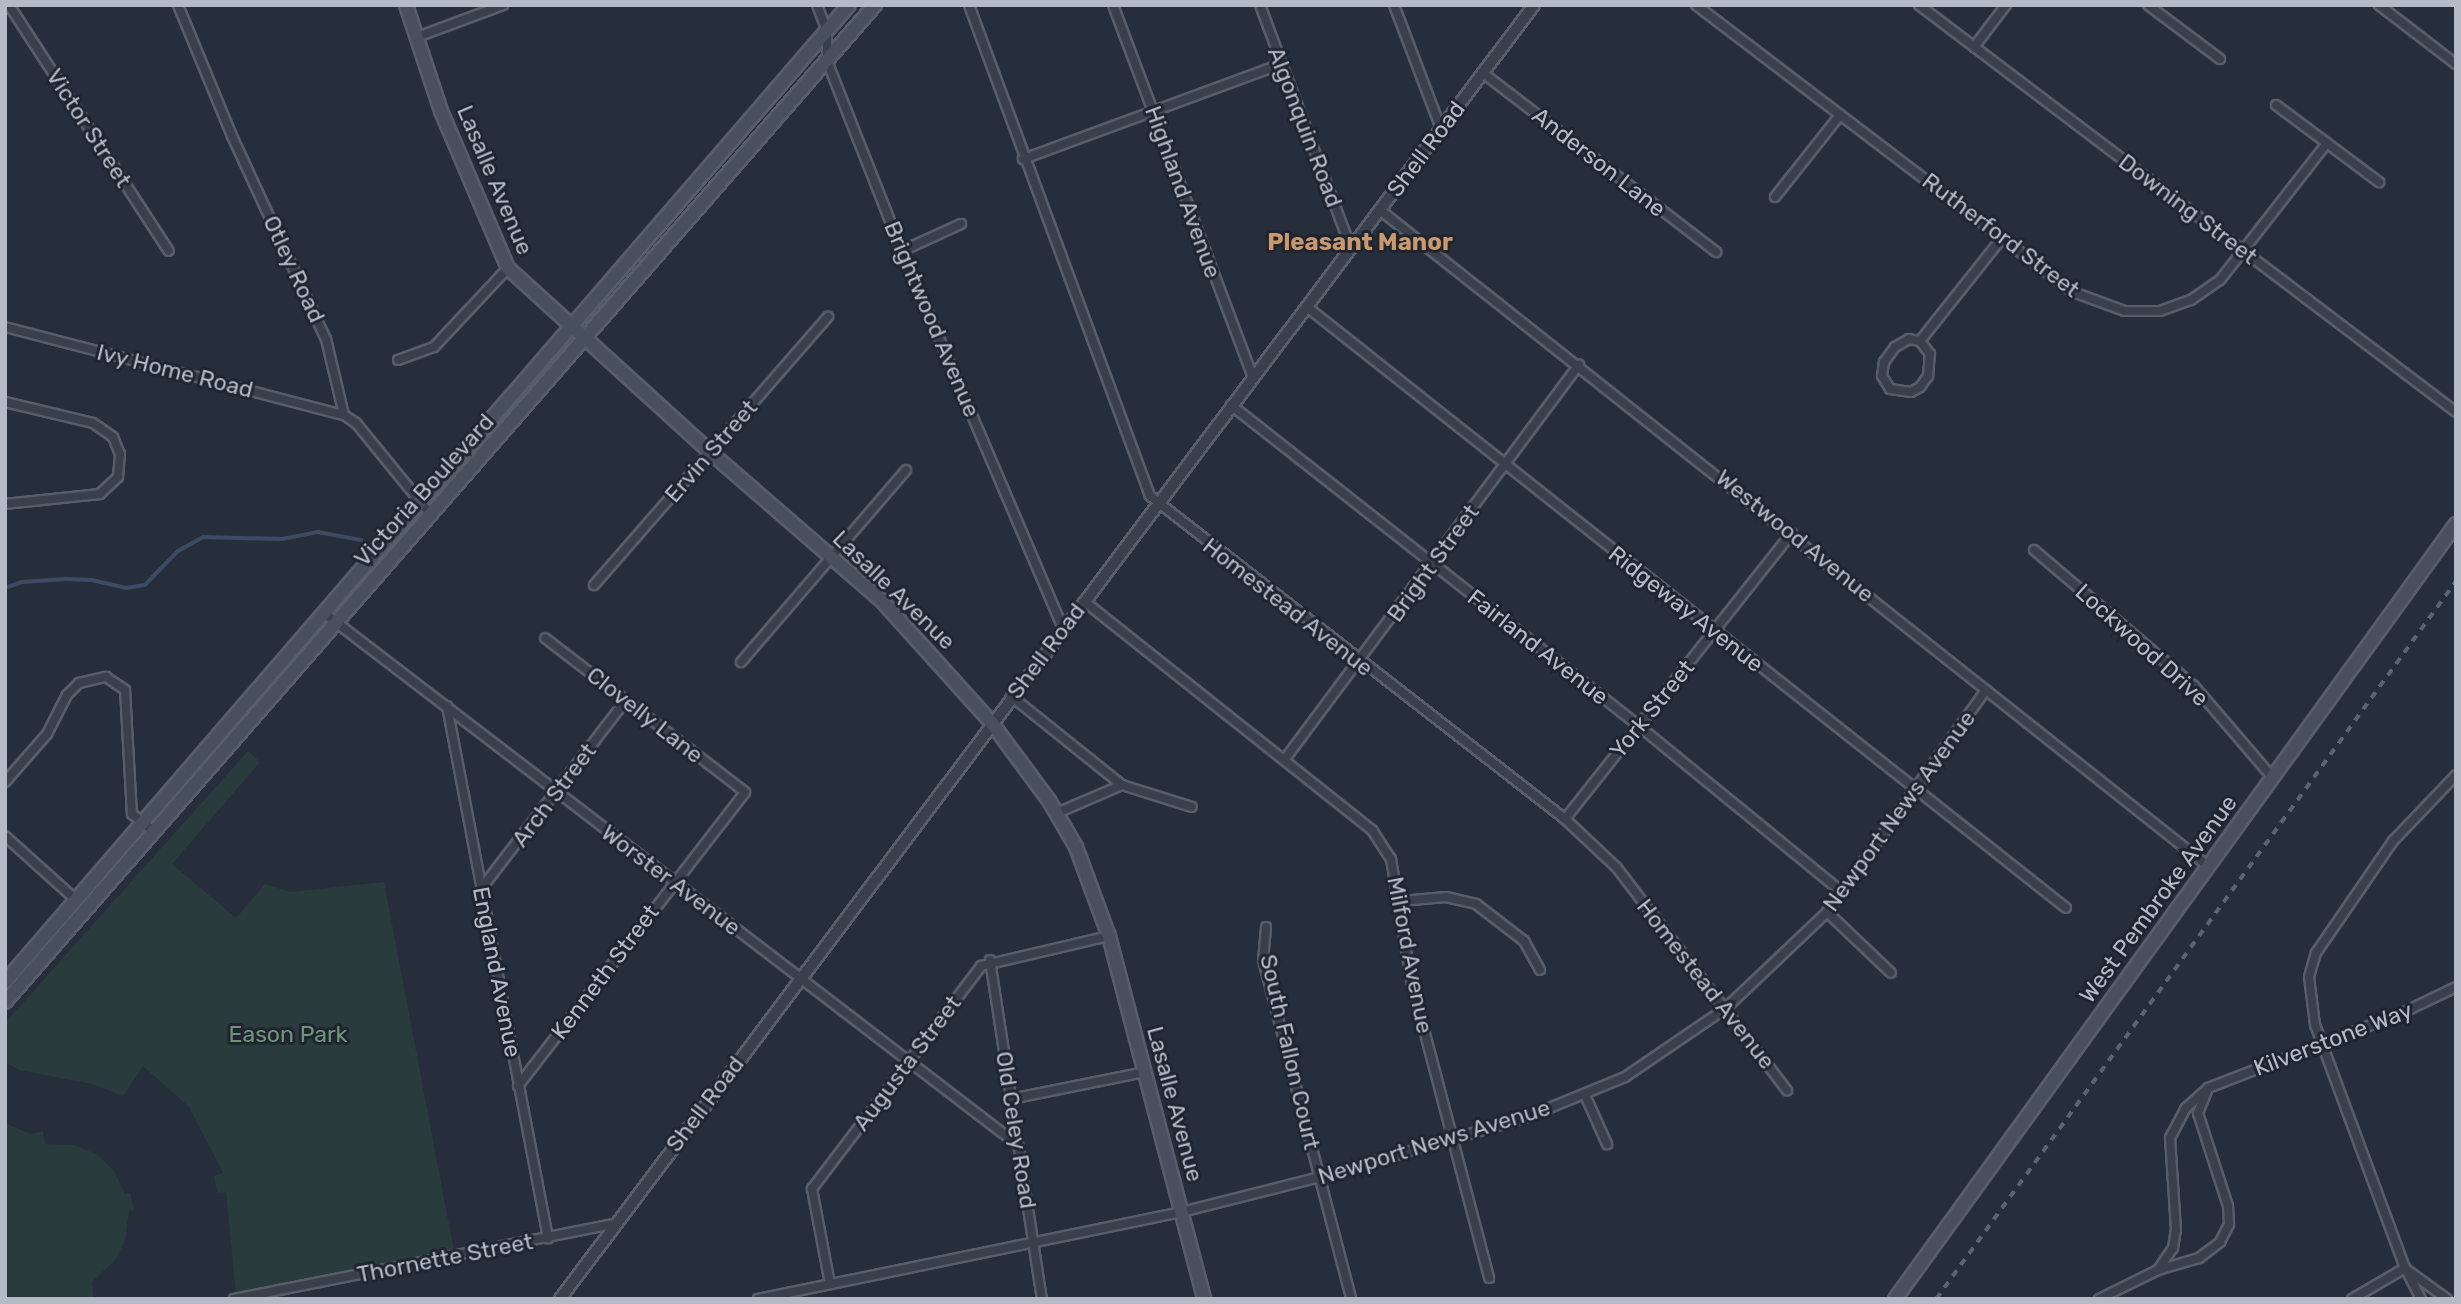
<!DOCTYPE html>
<html>
<head>
<meta charset="utf-8">
<style>
	body { margin:0 }
	#map { position:relative; width:2461px; height:1304px; overflow:hidden; background:#262e3b; font-family:Rubik,sans-serif }
	div>[style] { position:absolute }
	.green>* { inset:0; background:#293b3d }
	.stream>* { height:3.5px; margin:-1.75px; padding:0 1.75px; transform-origin:1.75px; border-radius:1.75px; background:#3d4b62 }
	.roads { filter:drop-shadow(2px 0 #585e69) drop-shadow(-2px 0 #585e69) drop-shadow(0 2px #585e69) drop-shadow(0 -2px #585e69) }
	.minor>* { height:8px; margin:-4px; padding:0 4px; transform-origin:4px; border-radius:4px; background:#3a404b }
	.tertiary>* { height:10px; margin:-5px; padding:0 5px; transform-origin:5px; border-radius:5px; background:#3a404b }
	.secondary>* { height:12px; margin:-6px; padding:0 6px; transform-origin:6px; border-radius:6px; background:#48505e }
	.rail>* { height:3.5px; margin-top:-1.75px; transform-origin:0; background:repeating-linear-gradient(90deg,#5c6472 0 7px,transparent 0 14px) }
	span { translate:-50% -50%; white-space:nowrap; text-align:center; line-height:1.15; -webkit-text-stroke:6px #1f2530; paint-order:stroke }
	.street-label { font-size:23px; color:#b5bbc6 }
	.park-label { font-size:23px; color:#6f9579 }
	.neighbourhood-label { font-size:24px; color:#c9986d; font-weight:700 }
	.frame { position:absolute; inset:0; border:7px solid #b5bbc6; pointer-events:none }
</style>
</head>
<body>
<div id="map">
	<div class="green">
		<div style="clip-path:polygon(248px 751px,260px 762px,172px 864px,236px 918px,265px 884px,290px 892px,384px 882px,454px 1251px,236px 1294px,226px 1192px,217px 1193px,214px 1176px,223px 1173px,189px 1107px,143px 1066px,123px 1096px,92px 1084px,19px 1070px,5px 1062px,5px 1023px)"></div>
		<div style="clip-path:polygon(5px 1123px,31px 1134px,43px 1131px,45px 1144px,74px 1145px,98px 1155px,114px 1171px,125px 1194px,130px 1193px,134px 1210px,129px 1211px,125px 1241px,115px 1260px,92px 1282px,94px 1299px,5px 1299px)"></div>
	</div>
	<div class="stream">
		<div style="left:5px;top:588px;width:18px;rotate:-19deg"></div>
		<div style="left:22px;top:582px;width:44px;rotate:-3.9deg"></div>
		<div style="left:66px;top:579px;width:26px;rotate:2deg"></div>
		<div style="left:92px;top:580px;width:35px;rotate:13deg"></div>
		<div style="left:126px;top:588px;width:19px;rotate:-9deg"></div>
		<div style="left:145px;top:585px;width:47px;rotate:-45.9deg"></div>
		<div style="left:178px;top:551px;width:29px;rotate:-29deg"></div>
		<div style="left:203px;top:537px;width:79px;rotate:1.5deg"></div>
		<div style="left:282px;top:539px;width:37px;rotate:-11deg"></div>
		<div style="left:318px;top:532px;width:44px;rotate:10.5deg"></div>
	</div>
	<div class="roads">
		<div class="minor">
			<div style="left:9px;top:5px;width:293px;rotate:57deg"></div>
			<div style="left:178px;top:5px;width:142px;rotate:67.6deg"></div>
			<div style="left:232px;top:136px;width:224px;rotate:65.2deg"></div>
			<div style="left:326px;top:339px;width:78px;rotate:76.7deg"></div>
			<div style="left:344px;top:415px;width:14px;rotate:34deg"></div>
			<div style="left:356px;top:423px;width:119px;rotate:50.8deg"></div>
			<div style="left:817px;top:5px;width:28px;rotate:69deg"></div>
			<div style="left:827px;top:31px;width:30px;rotate:90deg"></div>
			<div style="left:827px;top:61px;width:204px;rotate:68.5deg"></div>
			<div style="left:902px;top:251px;width:410px;rotate:66.9deg"></div>
			<div style="left:969px;top:5px;width:523px;rotate:69.76deg"></div>
			<div style="left:1150px;top:496px;width:526px;rotate:37.89deg"></div>
			<div style="left:1565px;top:819px;width:71px;rotate:43.3deg"></div>
			<div style="left:1617px;top:868px;width:280px;rotate:52.6deg"></div>
			<div style="left:1113px;top:5px;width:398px;rotate:69.4deg"></div>
			<div style="left:1260px;top:5px;width:259px;rotate:69.5deg"></div>
			<div style="left:1394px;top:5px;width:133px;rotate:69.2deg"></div>
			<div style="left:1696px;top:5px;width:474px;rotate:37.3deg"></div>
			<div style="left:2073px;top:292px;width:55px;rotate:20.1deg"></div>
			<div style="left:2125px;top:311px;width:35px"></div>
			<div style="left:2160px;top:311px;width:33px;rotate:-20deg"></div>
			<div style="left:2191px;top:300px;width:35px;rotate:-35deg"></div>
			<div style="left:2220px;top:280px;width:174px;rotate:-52deg"></div>
			<div style="left:1919px;top:5px;width:674px;rotate:37.16deg"></div>
			<div style="left:2148px;top:5px;width:90px;rotate:36.9deg"></div>
			<div style="left:2379px;top:5px;width:97px;rotate:37.5deg"></div>
			<div style="left:417px;top:37px;width:92px;rotate:-20.4deg"></div>
			<div style="left:1974px;top:47px;width:53px;rotate:-52.7deg"></div>
			<div style="left:1483px;top:73px;width:294px;rotate:37.5deg"></div>
			<div style="left:2276px;top:105px;width:129px;rotate:36.8deg"></div>
			<div style="left:1023px;top:159px;width:275px;rotate:-20.2deg"></div>
			<div style="left:1775px;top:197px;width:105px;rotate:-51.6deg"></div>
			<div style="left:1380px;top:210px;width:1056px;rotate:38.39deg"></div>
			<div style="left:902px;top:251px;width:65px;rotate:-24.6deg"></div>
			<div style="left:1307px;top:307px;width:968px;rotate:38.37deg"></div>
			<div style="left:5px;top:327px;width:350px;rotate:14.6deg"></div>
			<div style="left:1920px;top:341px;width:11px;rotate:-170deg"></div>
			<div style="left:1909px;top:339px;width:16px;rotate:150deg"></div>
			<div style="left:1895px;top:347px;width:19px;rotate:126deg"></div>
			<div style="left:1884px;top:362px;width:14px;rotate:98deg"></div>
			<div style="left:1882px;top:376px;width:15px;rotate:58deg"></div>
			<div style="left:1890px;top:389px;width:21px;rotate:8deg"></div>
			<div style="left:1911px;top:392px;width:10px;rotate:-29deg"></div>
			<div style="left:1920px;top:387px;width:14px;rotate:-54deg"></div>
			<div style="left:1928px;top:376px;width:22px;rotate:-85deg"></div>
			<div style="left:1930px;top:354px;width:16px;rotate:-128deg"></div>
			<div style="left:1920px;top:341px;width:132px;rotate:-51.5deg"></div>
			<div style="left:398px;top:360px;width:38px;rotate:-20deg"></div>
			<div style="left:434px;top:347px;width:108px;rotate:-46.9deg"></div>
			<div style="left:5px;top:402px;width:90px;rotate:13.4deg"></div>
			<div style="left:93px;top:423px;width:24px;rotate:35deg"></div>
			<div style="left:113px;top:437px;width:18px;rotate:68deg"></div>
			<div style="left:120px;top:454px;width:23px;rotate:95deg"></div>
			<div style="left:118px;top:477px;width:25px;rotate:137deg"></div>
			<div style="left:100px;top:494px;width:96px;rotate:174deg"></div>
			<div style="left:1231px;top:405px;width:519px;rotate:38.19deg"></div>
			<div style="left:1639px;top:726px;width:262px;rotate:39.3deg"></div>
			<div style="left:2034px;top:550px;width:210px;rotate:40.4deg"></div>
			<div style="left:2194px;top:686px;width:120px;rotate:49.4deg"></div>
			<div style="left:594px;top:585px;width:356px;rotate:-48.9deg"></div>
			<div style="left:1084px;top:601px;width:368px;rotate:38.5deg"></div>
			<div style="left:1372px;top:830px;width:35px;rotate:57deg"></div>
			<div style="left:1391px;top:859px;width:123px;rotate:80.6deg"></div>
			<div style="left:1411px;top:980px;width:308px;rotate:75.3deg"></div>
			<div style="left:324px;top:613px;width:874px;rotate:37.47deg"></div>
			<div style="left:741px;top:662px;width:253px;rotate:-49.3deg"></div>
			<div style="left:1011px;top:696px;width:142px;rotate:38.7deg"></div>
			<div style="left:1122px;top:785px;width:73px;rotate:17.4deg"></div>
			<div style="left:447px;top:706px;width:542px;rotate:79.25deg"></div>
			<div style="left:1285px;top:759px;width:492px;rotate:-53.3deg"></div>
			<div style="left:5px;top:782px;width:64px;rotate:-48.8deg"></div>
			<div style="left:47px;top:734px;width:44px;rotate:-62.9deg"></div>
			<div style="left:67px;top:695px;width:17px;rotate:-45deg"></div>
			<div style="left:79px;top:683px;width:28px;rotate:-13deg"></div>
			<div style="left:106px;top:677px;width:23px;rotate:34deg"></div>
			<div style="left:125px;top:690px;width:124px;rotate:86.8deg"></div>
			<div style="left:132px;top:814px;width:28px;rotate:38deg"></div>
			<div style="left:1057px;top:813px;width:71px;rotate:-23.3deg"></div>
			<div style="left:1565px;top:819px;width:365px;rotate:-51.6deg"></div>
			<div style="left:5px;top:836px;width:96px;rotate:42deg"></div>
			<div style="left:481px;top:889px;width:238px;rotate:-52.5deg"></div>
			<div style="left:1401px;top:901px;width:45px;rotate:-5.1deg"></div>
			<div style="left:1446px;top:897px;width:31px;rotate:13deg"></div>
			<div style="left:1476px;top:904px;width:61px;rotate:37.6deg"></div>
			<div style="left:1524px;top:941px;width:33px;rotate:61deg"></div>
			<div style="left:1827px;top:912px;width:88px;rotate:43.6deg"></div>
			<div style="left:1266px;top:927px;width:33px;rotate:95deg"></div>
			<div style="left:1263px;top:960px;width:350px;rotate:75.4deg"></div>
			<div style="left:990px;top:960px;width:343px;rotate:81.3deg"></div>
			<div style="left:518px;top:1086px;width:371px;rotate:-52.3deg"></div>
			<div style="left:745px;top:792px;width:252px;rotate:-142.4deg"></div>
			<div style="left:1585px;top:1095px;width:54px;rotate:65.8deg"></div>
			<div style="left:1011px;top:1099px;width:137px;rotate:-11.4deg"></div>
			<div style="left:2158px;top:1270px;width:27px;rotate:-56deg"></div>
			<div style="left:2173px;top:1248px;width:18px;rotate:-81deg"></div>
			<div style="left:2176px;top:1230px;width:92px;rotate:-93.7deg"></div>
			<div style="left:2170px;top:1138px;width:34px;rotate:-62deg"></div>
			<div style="left:2186px;top:1108px;width:27px;rotate:-42deg"></div>
			<div style="left:2407px;top:1270px;width:49px;rotate:35.9deg"></div>
			<div style="left:830px;top:1284px;width:97px;rotate:-100.7deg"></div>
			<div style="left:812px;top:1189px;width:280px;rotate:-52.8deg"></div>
			<div style="left:981px;top:966px;width:131px;rotate:-13.2deg"></div>
			<div style="left:234px;top:1299px;width:387px;rotate:-11.2deg"></div>
			<div style="left:758px;top:1299px;width:433px;rotate:-11.6deg"></div>
			<div style="left:1182px;top:1212px;width:142px;rotate:-14.2deg"></div>
			<div style="left:1320px;top:1177px;width:213px;rotate:-16.1deg"></div>
			<div style="left:1525px;top:1118px;width:108px;rotate:-22.3deg"></div>
			<div style="left:1625px;top:1077px;width:122px;rotate:-34.3deg"></div>
			<div style="left:1726px;top:1008px;width:139px;rotate:-43.5deg"></div>
			<div style="left:1827px;top:912px;width:273px;rotate:-54.4deg"></div>
			<div style="left:2099px;top:1299px;width:66px;rotate:-26.2deg"></div>
			<div style="left:2158px;top:1270px;width:43px;rotate:-16.3deg"></div>
			<div style="left:2199px;top:1258px;width:26px;rotate:-37deg"></div>
			<div style="left:2220px;top:1242px;width:20px;rotate:-63deg"></div>
			<div style="left:2229px;top:1224px;width:18px;rotate:-93deg"></div>
			<div style="left:2228px;top:1206px;width:98px;rotate:-107.9deg"></div>
			<div style="left:2198px;top:1113px;width:27px;rotate:-68deg"></div>
			<div style="left:2208px;top:1088px;width:206px;rotate:-21.1deg"></div>
			<div style="left:2400px;top:1014px;width:62px;rotate:-25.7deg"></div>
			<div style="left:2352px;top:1299px;width:61px;rotate:-30.3deg"></div>
			<div style="left:2421px;top:1299px;width:35px;rotate:-117deg"></div>
			<div style="left:2405px;top:1268px;width:259px;rotate:-110.3deg"></div>
			<div style="left:2315px;top:1025px;width:48px;rotate:-97.1deg"></div>
			<div style="left:2309px;top:977px;width:25px;rotate:-74deg"></div>
			<div style="left:2316px;top:953px;width:136px;rotate:-55.5deg"></div>
			<div style="left:2393px;top:841px;width:91px;rotate:-46.3deg"></div>
		</div>
		<div class="tertiary">
			<div style="left:560px;top:1299px;width:1620px;rotate:-53.03deg"></div>
		</div>
		<div class="secondary">
			<div style="left:406px;top:5px;width:112px;rotate:71.7deg"></div>
			<div style="left:441px;top:111px;width:171px;rotate:66.9deg"></div>
			<div style="left:508px;top:268px;width:273px;rotate:42.3deg"></div>
			<div style="left:710px;top:452px;width:226px;rotate:40.9deg"></div>
			<div style="left:881px;top:600px;width:164px;rotate:48deg"></div>
			<div style="left:991px;top:722px;width:99px;rotate:53.6deg"></div>
			<div style="left:1050px;top:802px;width:52px;rotate:60deg"></div>
			<div style="left:1076px;top:847px;width:95px;rotate:69.7deg"></div>
			<div style="left:1109px;top:936px;width:375px;rotate:75.3deg"></div>
			<div style="left:5px;top:982px;width:1291px;rotate:-49.18deg"></div>
			<div style="left:5px;top:1002px;width:1323px;rotate:-48.89deg"></div>
			<div style="left:1895px;top:1299px;width:957px;rotate:-54.1deg"></div>
		</div>
	</div>
	<div class="rail">
		<div style="left:1936px;top:1299px;width:887px;rotate:-54.09deg"></div>
	</div>
	<div class="street-label">
		<span style="left:1305px;top:127px;rotate:69deg">Algonquin Road</span>
		<span style="left:89px;top:128px;rotate:57deg">Victor Street</span>
		<span style="left:1426px;top:149px;rotate:-53deg">Shell Road</span>
		<span style="left:1599px;top:162px;rotate:38deg">Anderson Lane</span>
		<span style="left:495px;top:180px;rotate:67deg">Lasalle Avenue</span>
		<span style="left:1183px;top:192px;rotate:70deg">Highland Avenue</span>
		<span style="left:2188px;top:209px;rotate:37deg">Downing Street</span>
		<span style="left:2001px;top:235px;rotate:37deg">Rutherford Street</span>
		<span style="left:294px;top:269px;rotate:65deg">Otley Road</span>
		<span style="left:932px;top:319px;rotate:67deg">Brightwood Avenue</span>
		<span style="left:175px;top:371px;rotate:14deg">Ivy Home Road</span>
		<span style="left:711px;top:451px;rotate:-49deg">Ervin Street</span>
		<span style="left:424px;top:490px;rotate:-48deg">Victoria Boulevard</span>
		<span style="left:1795px;top:536px;rotate:39deg">Westwood Avenue</span>
		<span style="left:1433px;top:563px;rotate:-54deg">Bright Street</span>
		<span style="left:894px;top:590px;rotate:44deg">Lasalle Avenue</span>
		<span style="left:1288px;top:607px;rotate:38deg">Homestead Avenue</span>
		<span style="left:1686px;top:609px;rotate:38deg">Ridgeway Avenue</span>
		<span style="left:2142px;top:645px;rotate:42deg">Lockwood Drive</span>
		<span style="left:1538px;top:647px;rotate:38deg">Fairland Avenue</span>
		<span style="left:1046px;top:651px;rotate:-53deg">Shell Road</span>
		<span style="left:1652px;top:709px;rotate:-51deg">York Street</span>
		<span style="left:645px;top:715px;rotate:38deg">Clovelly Lane</span>
		<span style="left:554px;top:795px;rotate:-53deg">Arch Street</span>
		<span style="left:1899px;top:811px;rotate:-54deg">Newport News Avenue</span>
		<span style="left:671px;top:880px;rotate:37deg">Worster Avenue</span>
		<span style="left:2158px;top:899px;rotate:-54deg">West Pembroke Avenue</span>
		<span style="left:1410px;top:955px;rotate:79deg">Milford Avenue</span>
		<span style="left:497px;top:972px;rotate:79deg">England Avenue</span>
		<span style="left:605px;top:972px;rotate:-53deg">Kenneth Street</span>
		<span style="left:1706px;top:984px;rotate:52deg">Homestead Avenue</span>
		<span style="left:2333px;top:1039px;rotate:-21deg">Kilverstone Way</span>
		<span style="left:1290px;top:1052px;rotate:77deg">South Fallon Court</span>
		<span style="left:907px;top:1063px;rotate:-53deg">Augusta Street</span>
		<span style="left:705px;top:1104px;rotate:-53deg">Shell Road</span>
		<span style="left:1175px;top:1104px;rotate:75deg">Lasalle Avenue</span>
		<span style="left:1016px;top:1130px;rotate:81deg">Old Celey Road</span>
		<span style="left:1434px;top:1142px;rotate:-17deg">Newport News Avenue</span>
		<span style="left:445px;top:1258px;rotate:-11deg">Thornette Street</span>
	</div>
	<div class="park-label">
		<span style="left:288px;top:1034px">Eason Park</span>
	</div>
	<div class="neighbourhood-label">
		<span style="left:1360px;top:243px">Pleasant Manor</span>
	</div>
	<div class="frame"></div>
</div>
</body>
</html>
